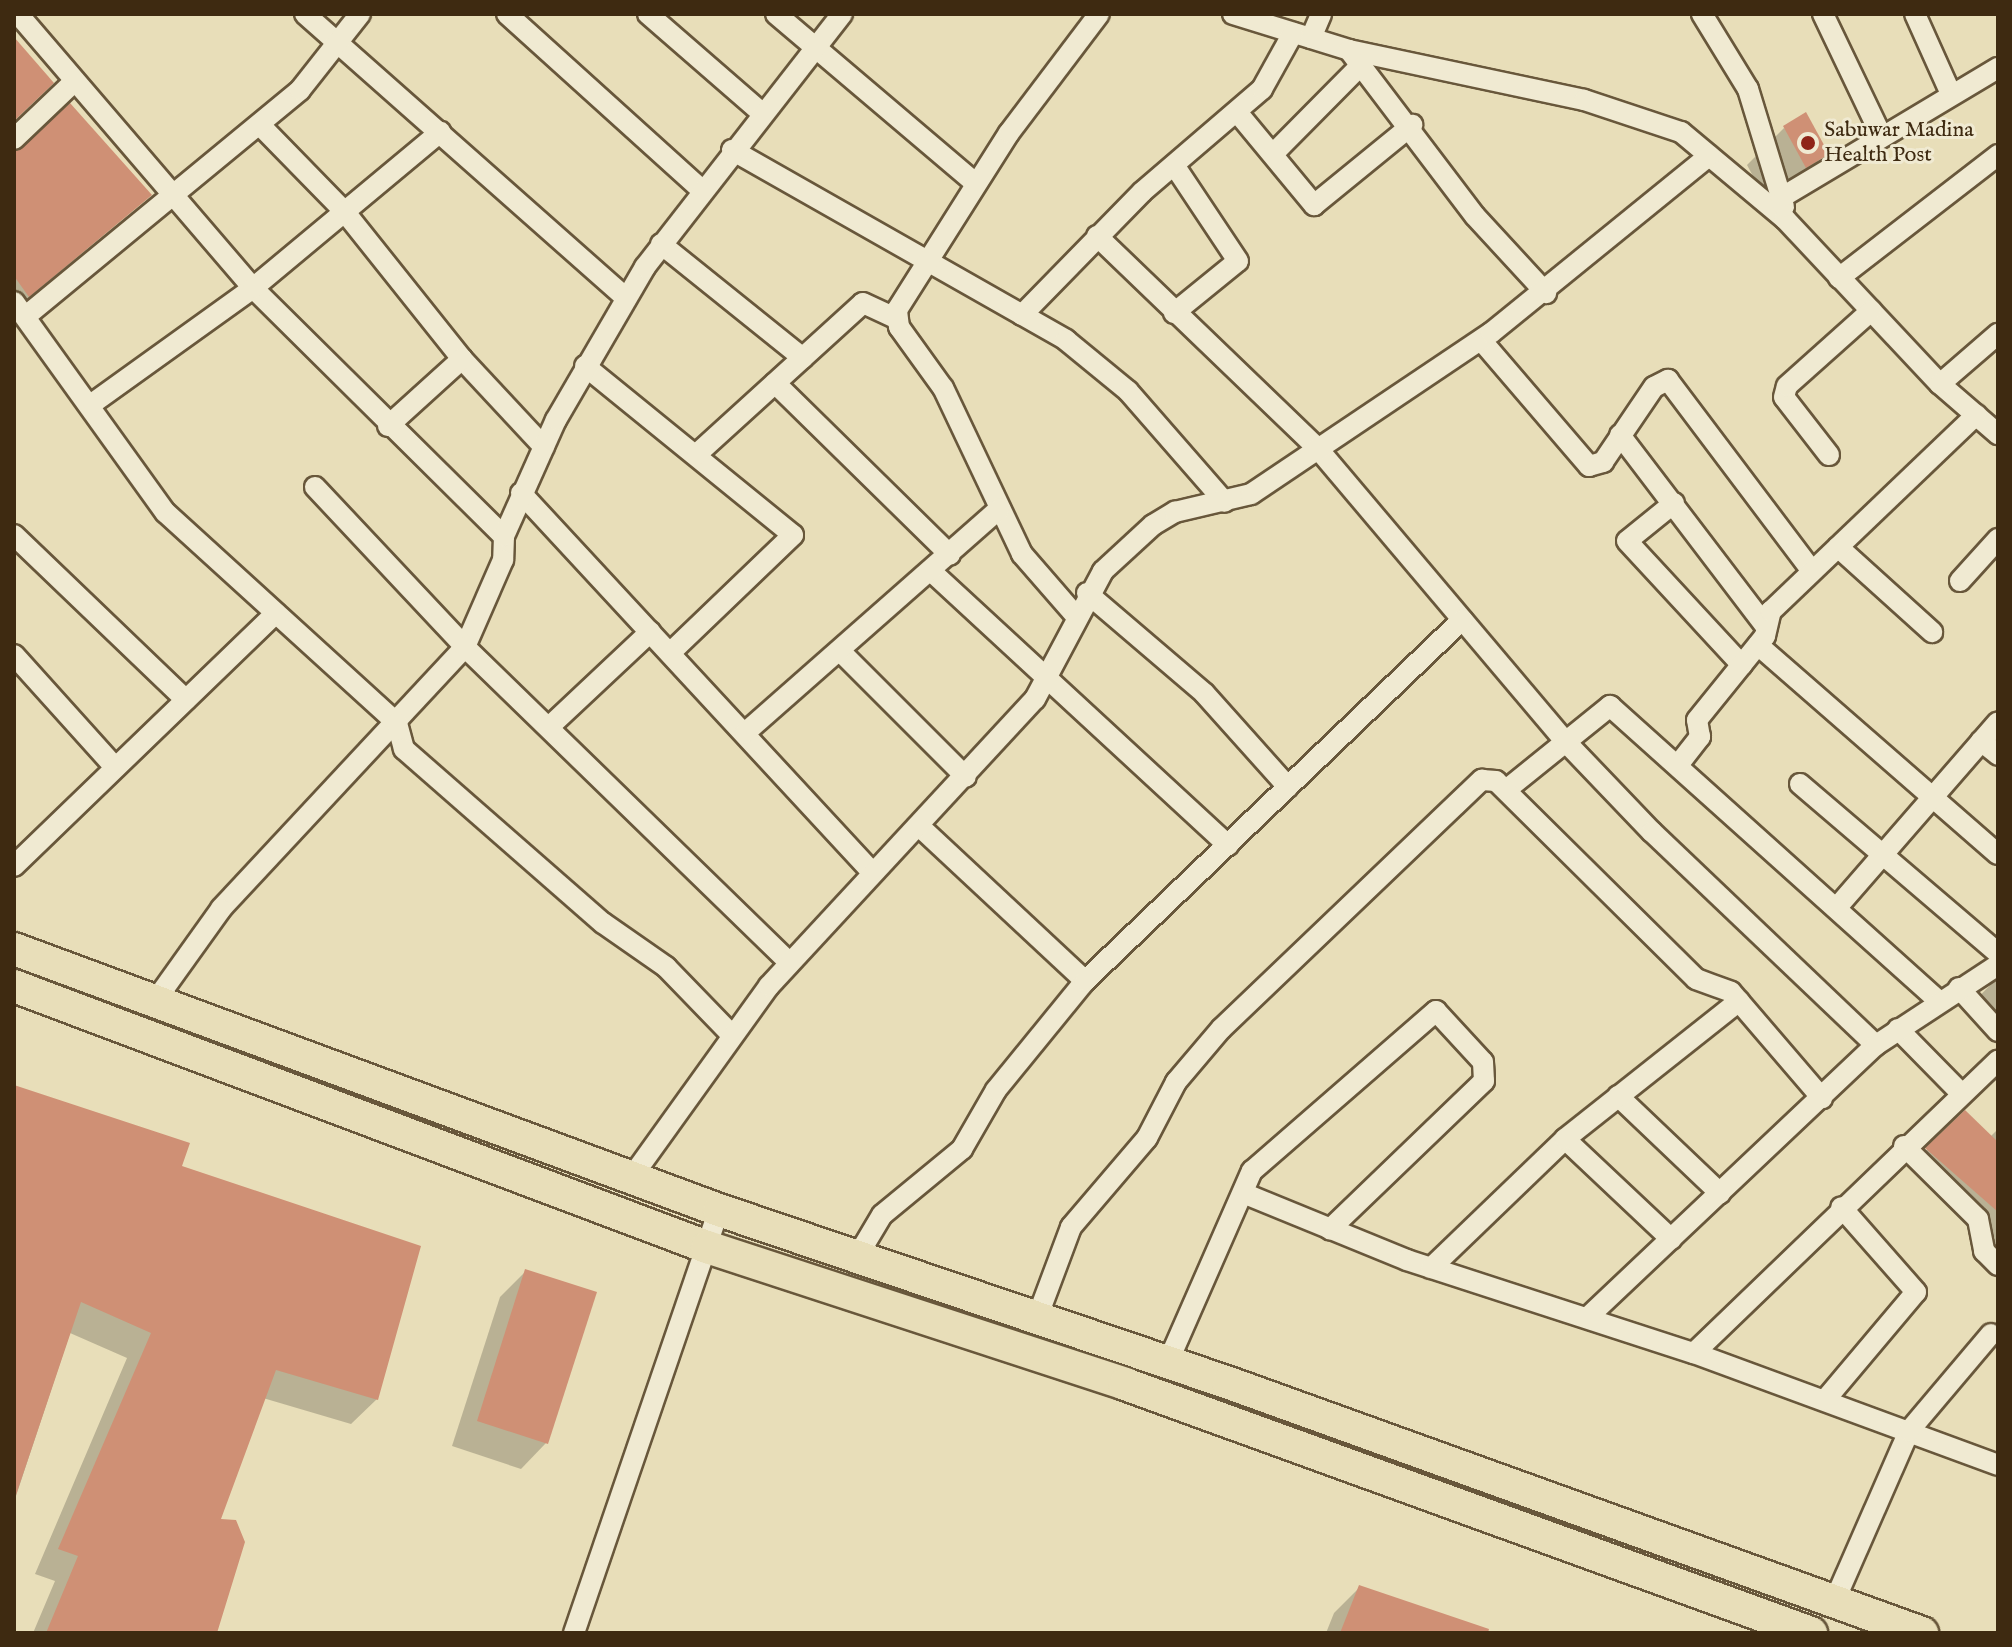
<!DOCTYPE html>
<html>
<head>
<meta charset="utf-8">
<style>
	body { margin:0 }
	#map { position:relative; width:2012px; height:1647px; overflow:hidden; background:#e8deb9; font-family:"IM FELL English",serif }
	div>[style] { position:absolute }
	.shadow>* { inset:0; background:#0003 }
	.building>* { inset:0; background:#cf9075 }
	.roads { filter:drop-shadow(2px 0 #68573b) drop-shadow(-2px 0 #68573b) drop-shadow(0 2px #68573b) drop-shadow(0 -2px #68573b) }
	.minor>* { height:20px; margin:-10px; padding:0 10px; transform-origin:10px; border-radius:10px; background:#f0ead2 }
	.primary>* { height:32px; margin:-16px; padding:0 16px; transform-origin:16px; border-radius:16px; background:#e8deb9 }
	.dots>* { width:22px; height:22px; translate:-50% -50%; box-sizing:border-box; border:4px solid #f0ead2; border-radius:50% }
	span { translate:-50% -50%; white-space:nowrap; text-align:center; line-height:1.15; -webkit-text-stroke:6px #f0ead2; paint-order:stroke }
	.poi-label { font-size:22px; color:#3e2a11 }
	.left { translate:0 -50%; text-align:left }
	.frame { position:absolute; inset:0; border:16px solid #3e2a11; pointer-events:none }
</style>
</head>
<body>
<div id="map">
	<div class="shadow">
		<div style="clip-path:polygon(1784px 128px,1827px 153px,1768px 204px,1747px 165px)"></div>
		<div style="clip-path:polygon(14px 151px,149px 195px,14px 311px)"></div>
		<div style="clip-path:polygon(1998px 977px,1998px 1046px,1965px 1011px)"></div>
		<div style="clip-path:polygon(14px 1087px,179px 1167px,377px 1399px,351px 1424px,263px 1398px,218px 1521px,215px 1633px,33px 1633px,55px 1581px,35px 1574px,127px 1358px,70px 1333px,14px 1502px)"></div>
		<div style="clip-path:polygon(1965px 1113px,1990px 1137px,1998px 1129px,1998px 1269px,1981px 1252px,1995px 1238px,1911px 1165px)"></div>
		<div style="clip-path:polygon(526px 1271px,546px 1443px,521px 1469px,452px 1446px,500px 1297px)"></div>
		<div style="clip-path:polygon(1359px 1588px,1493px 1633px,1326px 1633px,1334px 1613px)"></div>
	</div>
	<div class="building">
		<div style="clip-path:polygon(14px 37px,54px 83px,14px 121px)"></div>
		<div style="clip-path:polygon(70px 103px,152px 195px,29px 297px,14px 276px,14px 152px)"></div>
		<div style="clip-path:polygon(1806px 112px,1829px 154px,1806px 168px,1783px 126px)"></div>
		<div style="clip-path:polygon(14px 1085px,190px 1143px,182px 1166px,421px 1246px,378px 1400px,276px 1370px,221px 1519px,236px 1520px,245px 1542px,217px 1633px,46px 1633px,78px 1556px,58px 1549px,151px 1333px,81px 1302px,14px 1501px)"></div>
		<div style="clip-path:polygon(1965px 1110px,1998px 1142px,1998px 1212px,1925px 1148px)"></div>
		<div style="clip-path:polygon(525px 1269px,597px 1292px,548px 1444px,477px 1421px)"></div>
		<div style="clip-path:polygon(1359px 1585px,1489px 1629px,1488px 1633px,1340px 1633px)"></div>
	</div>
	<div class="roads">
		<div class="minor">
			<div style="left:18px;top:14px;width:361px;rotate:49.4deg"></div>
			<div style="left:253px;top:288px;width:353px;rotate:44.7deg"></div>
			<div style="left:504px;top:536px;width:24px;rotate:92deg"></div>
			<div style="left:503px;top:560px;width:95px;rotate:113.6deg"></div>
			<div style="left:465px;top:647px;width:358px;rotate:133deg"></div>
			<div style="left:221px;top:909px;width:117px;rotate:125.6deg"></div>
			<div style="left:305px;top:14px;width:429px;rotate:41.5deg"></div>
			<div style="left:507px;top:14px;width:261px;rotate:42.1deg"></div>
			<div style="left:648px;top:14px;width:152px;rotate:41deg"></div>
			<div style="left:776px;top:14px;width:261px;rotate:40.3deg"></div>
			<div style="left:1233px;top:14px;width:121px;rotate:17.2deg"></div>
			<div style="left:1349px;top:50px;width:240px;rotate:12deg"></div>
			<div style="left:1584px;top:100px;width:102px;rotate:18.3deg"></div>
			<div style="left:1681px;top:132px;width:136px;rotate:39.9deg"></div>
			<div style="left:1785px;top:219px;width:226px;rotate:46.8deg"></div>
			<div style="left:1940px;top:384px;width:77px;rotate:40.8deg"></div>
			<div style="left:1702px;top:14px;width:88px;rotate:58.5deg"></div>
			<div style="left:1748px;top:89px;width:123px;rotate:73deg"></div>
			<div style="left:1823px;top:14px;width:134px;rotate:64.4deg"></div>
			<div style="left:1915px;top:14px;width:88px;rotate:65.8deg"></div>
			<div style="left:1311px;top:38px;width:26px;rotate:-67deg"></div>
			<div style="left:1349px;top:50px;width:208px;rotate:52.8deg"></div>
			<div style="left:1475px;top:216px;width:105px;rotate:47.3deg"></div>
			<div style="left:1237px;top:112px;width:121px;rotate:50.4deg"></div>
			<div style="left:1314px;top:205px;width:127px;rotate:-39.2deg"></div>
			<div style="left:260px;top:125px;width:120px;rotate:45.7deg"></div>
			<div style="left:344px;top:211px;width:189px;rotate:51.4deg"></div>
			<div style="left:462px;top:359px;width:120px;rotate:47deg"></div>
			<div style="left:14px;top:139px;width:84px;rotate:-43.6deg"></div>
			<div style="left:732px;top:150px;width:384px;rotate:29.6deg"></div>
			<div style="left:1066px;top:340px;width:80px;rotate:39.4deg"></div>
			<div style="left:1128px;top:391px;width:147px;rotate:48.9deg"></div>
			<div style="left:1273px;top:154px;width:127px;rotate:-45.3deg"></div>
			<div style="left:1784px;top:196px;width:249px;rotate:-30.9deg"></div>
			<div style="left:1097px;top:236px;width:308px;rotate:43.9deg"></div>
			<div style="left:1319px;top:450px;width:378px;rotate:49.8deg"></div>
			<div style="left:1563px;top:739px;width:129px;rotate:46.3deg"></div>
			<div style="left:1652px;top:832px;width:309px;rotate:43.6deg"></div>
			<div style="left:661px;top:244px;width:182px;rotate:38.8deg"></div>
			<div style="left:1839px;top:278px;width:201px;rotate:-37.7deg"></div>
			<div style="left:14px;top:302px;width:259px;rotate:54.3deg"></div>
			<div style="left:165px;top:512px;width:314px;rotate:42.3deg"></div>
			<div style="left:397px;top:723px;width:27px;rotate:75deg"></div>
			<div style="left:404px;top:749px;width:264px;rotate:41.2deg"></div>
			<div style="left:603px;top:923px;width:77px;rotate:34.9deg"></div>
			<div style="left:666px;top:967px;width:95px;rotate:45.9deg"></div>
			<div style="left:1174px;top:313px;width:82px;rotate:-39.1deg"></div>
			<div style="left:1238px;top:261px;width:115px;rotate:-123.7deg"></div>
			<div style="left:1022px;top:315px;width:172px;rotate:-45.7deg"></div>
			<div style="left:1142px;top:192px;width:158px;rotate:-40.6deg"></div>
			<div style="left:1262px;top:89px;width:64px;rotate:-61deg"></div>
			<div style="left:26px;top:316px;width:355px;rotate:-39.5deg"></div>
			<div style="left:300px;top:90px;width:97px;rotate:-51.7deg"></div>
			<div style="left:1481px;top:340px;width:166px;rotate:49.4deg"></div>
			<div style="left:1589px;top:466px;width:15px;rotate:-16deg"></div>
			<div style="left:1603px;top:462px;width:91px;rotate:-55.8deg"></div>
			<div style="left:1654px;top:387px;width:16px;rotate:-27deg"></div>
			<div style="left:1668px;top:380px;width:239px;rotate:53deg"></div>
			<div style="left:585px;top:366px;width:268px;rotate:39.1deg"></div>
			<div style="left:793px;top:535px;width:170px;rotate:136.2deg"></div>
			<div style="left:775px;top:383px;width:245px;rotate:44.5deg"></div>
			<div style="left:1940px;top:384px;width:77px;rotate:-40.8deg"></div>
			<div style="left:93px;top:403px;width:197px;rotate:-35.7deg"></div>
			<div style="left:253px;top:288px;width:244px;rotate:-39.8deg"></div>
			<div style="left:388px;top:426px;width:100px;rotate:-42.2deg"></div>
			<div style="left:1620px;top:435px;width:238px;rotate:52.7deg"></div>
			<div style="left:697px;top:454px;width:224px;rotate:-42.3deg"></div>
			<div style="left:863px;top:303px;width:38px;rotate:25deg"></div>
			<div style="left:1829px;top:455px;width:73px;rotate:-127.8deg"></div>
			<div style="left:1784px;top:397px;width:11px;rotate:-75deg"></div>
			<div style="left:1787px;top:386px;width:113px;rotate:-41.8deg"></div>
			<div style="left:315px;top:487px;width:219px;rotate:46.8deg"></div>
			<div style="left:465px;top:647px;width:453px;rotate:44.2deg"></div>
			<div style="left:521px;top:493px;width:517px;rotate:47.2deg"></div>
			<div style="left:1674px;top:503px;width:60px;rotate:141deg"></div>
			<div style="left:1627px;top:541px;width:169px;rotate:47.2deg"></div>
			<div style="left:14px;top:535px;width:238px;rotate:43.8deg"></div>
			<div style="left:504px;top:536px;width:127px;rotate:-65.9deg"></div>
			<div style="left:556px;top:420px;width:177px;rotate:-59.8deg"></div>
			<div style="left:645px;top:267px;width:321px;rotate:-52.1deg"></div>
			<div style="left:1838px;top:547px;width:127px;rotate:42.1deg"></div>
			<div style="left:932px;top:572px;width:403px;rotate:42.7deg"></div>
			<div style="left:1960px;top:581px;width:57px;rotate:-47.9deg"></div>
			<div style="left:1087px;top:593px;width:154px;rotate:40.5deg"></div>
			<div style="left:1204px;top:693px;width:126px;rotate:48.2deg"></div>
			<div style="left:1075px;top:615px;width:81px;rotate:-131deg"></div>
			<div style="left:1022px;top:554px;width:184px;rotate:-115.4deg"></div>
			<div style="left:943px;top:388px;width:75px;rotate:-125.8deg"></div>
			<div style="left:899px;top:327px;width:17px;rotate:-97deg"></div>
			<div style="left:897px;top:310px;width:209px;rotate:-57.7deg"></div>
			<div style="left:1009px;top:133px;width:149px;rotate:-52.9deg"></div>
			<div style="left:1758px;top:645px;width:318px;rotate:41.1deg"></div>
			<div style="left:842px;top:653px;width:175px;rotate:45deg"></div>
			<div style="left:14px;top:655px;width:151px;rotate:48deg"></div>
			<div style="left:549px;top:727px;width:139px;rotate:-43.2deg"></div>
			<div style="left:745px;top:733px;width:339px;rotate:-41.4deg"></div>
			<div style="left:1981px;top:741px;width:22px;rotate:39deg"></div>
			<div style="left:1678px;top:765px;width:36px;rotate:-52deg"></div>
			<div style="left:1700px;top:737px;width:17px;rotate:-100deg"></div>
			<div style="left:1697px;top:720px;width:108px;rotate:-51deg"></div>
			<div style="left:1765px;top:636px;width:26px;rotate:-77deg"></div>
			<div style="left:1771px;top:611px;width:284px;rotate:-43.7deg"></div>
			<div style="left:1800px;top:784px;width:260px;rotate:40.5deg"></div>
			<div style="left:1506px;top:790px;width:134px;rotate:-38.9deg"></div>
			<div style="left:1610px;top:706px;width:440px;rotate:41.9deg"></div>
			<div style="left:919px;top:826px;width:227px;rotate:43deg"></div>
			<div style="left:14px;top:866px;width:364px;rotate:-44deg"></div>
			<div style="left:1839px;top:905px;width:242px;rotate:-49deg"></div>
			<div style="left:1959px;top:988px;width:58px;rotate:47.8deg"></div>
			<div style="left:1898px;top:1029px;width:90px;rotate:45.5deg"></div>
			<div style="left:1618px;top:1096px;width:141px;rotate:43.6deg"></div>
			<div style="left:1565px;top:1139px;width:146px;rotate:43.3deg"></div>
			<div style="left:1904px;top:1146px;width:104px;rotate:44.6deg"></div>
			<div style="left:1978px;top:1219px;width:33px;rotate:79deg"></div>
			<div style="left:1984px;top:1251px;width:20px;rotate:45deg"></div>
			<div style="left:631px;top:1178px;width:236px;rotate:-54.3deg"></div>
			<div style="left:769px;top:986px;width:391px;rotate:-47.2deg"></div>
			<div style="left:1035px;top:699px;width:145px;rotate:-62deg"></div>
			<div style="left:1103px;top:571px;width:68px;rotate:-42.6deg"></div>
			<div style="left:1153px;top:525px;width:26px;rotate:-31deg"></div>
			<div style="left:1175px;top:512px;width:78px;rotate:-13.3deg"></div>
			<div style="left:1251px;top:494px;width:289px;rotate:-33.9deg"></div>
			<div style="left:1491px;top:333px;width:281px;rotate:-39.1deg"></div>
			<div style="left:1243px;top:1193px;width:177px;rotate:22.2deg"></div>
			<div style="left:1407px;top:1260px;width:302px;rotate:18deg"></div>
			<div style="left:1694px;top:1353px;width:324px;rotate:20.2deg"></div>
			<div style="left:857px;top:1257px;width:49px;rotate:-59.2deg"></div>
			<div style="left:882px;top:1215px;width:104px;rotate:-39.5deg"></div>
			<div style="left:962px;top:1149px;width:68px;rotate:-60deg"></div>
			<div style="left:996px;top:1090px;width:141px;rotate:-50.8deg"></div>
			<div style="left:1085px;top:981px;width:522px;rotate:-43.76deg"></div>
			<div style="left:1431px;top:1268px;width:186px;rotate:-43.9deg"></div>
			<div style="left:1565px;top:1139px;width:222px;rotate:-38.4deg"></div>
			<div style="left:1037px;top:1318px;width:97px;rotate:-69.5deg"></div>
			<div style="left:1071px;top:1227px;width:117px;rotate:-49.5deg"></div>
			<div style="left:1147px;top:1138px;width:63px;rotate:-62.6deg"></div>
			<div style="left:1176px;top:1082px;width:70px;rotate:-49.7deg"></div>
			<div style="left:1221px;top:1029px;width:361px;rotate:-43.7deg"></div>
			<div style="left:1482px;top:780px;width:14px;rotate:4deg"></div>
			<div style="left:1496px;top:781px;width:281px;rotate:44.7deg"></div>
			<div style="left:1696px;top:979px;width:37px;rotate:20deg"></div>
			<div style="left:1731px;top:992px;width:140px;rotate:49.4deg"></div>
			<div style="left:1587px;top:1318px;width:398px;rotate:-43.4deg"></div>
			<div style="left:1876px;top:1045px;width:146px;rotate:-33.3deg"></div>
			<div style="left:1694px;top:1353px;width:422px;rotate:-43.9deg"></div>
			<div style="left:1168px;top:1362px;width:209px;rotate:-66.3deg"></div>
			<div style="left:1252px;top:1171px;width:244px;rotate:-41deg"></div>
			<div style="left:1436px;top:1011px;width:69px;rotate:47.3deg"></div>
			<div style="left:1483px;top:1062px;width:19px;rotate:87deg"></div>
			<div style="left:1484px;top:1081px;width:214px;rotate:136.1deg"></div>
			<div style="left:1825px;top:1400px;width:141px;rotate:-49.9deg"></div>
			<div style="left:1916px;top:1292px;width:113px;rotate:-131.4deg"></div>
			<div style="left:1834px;top:1602px;width:187px;rotate:-66.3deg"></div>
			<div style="left:1909px;top:1431px;width:127px;rotate:-49.8deg"></div>
			<div style="left:574px;top:1633px;width:447px;rotate:-71.1deg"></div>
		</div>
		<div class="primary">
			<div style="left:14px;top:949px;width:752px;rotate:20.32deg"></div>
			<div style="left:719px;top:1210px;width:539px;rotate:18.74deg"></div>
			<div style="left:1229px;top:1383px;width:737px;rotate:19.84deg"></div>
			<div style="left:14px;top:986px;width:741px;rotate:20.64deg"></div>
			<div style="left:707px;top:1247px;width:440px;rotate:18.1deg"></div>
			<div style="left:1125px;top:1384px;width:730px;rotate:19.95deg"></div>
		</div>
	</div>
	<div class="dots">
		<div style="left:1808px;top:143px;background:#8f2418"></div>
	</div>
	<div class="poi-label">
		<span class="left" style="left:1824px;top:143px">Sabuwar Madina<br>Health Post</span>
	</div>
	<div class="frame"></div>
</div>
</body>
</html>
